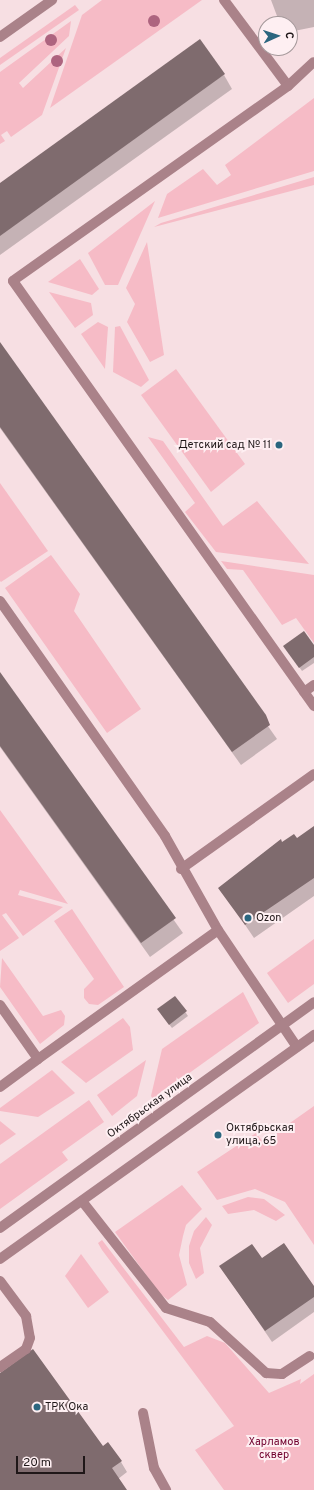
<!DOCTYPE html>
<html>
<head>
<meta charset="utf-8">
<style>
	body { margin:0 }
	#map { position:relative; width:314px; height:1490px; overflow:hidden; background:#f7dfe3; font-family:Overpass,sans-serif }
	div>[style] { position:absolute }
	.green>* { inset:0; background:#f6bbc6 }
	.shadow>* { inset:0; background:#0003 }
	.building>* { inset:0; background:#7f6b6e }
	.service>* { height:10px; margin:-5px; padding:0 5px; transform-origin:5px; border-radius:5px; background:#aa8289 }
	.minor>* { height:10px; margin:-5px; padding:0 5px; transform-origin:5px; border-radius:5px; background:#aa8289 }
	.trees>* { width:12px; height:12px; margin:-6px; border-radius:50%; background:#ad647f }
	.dots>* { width:11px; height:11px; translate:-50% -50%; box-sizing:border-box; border:2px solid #feeff2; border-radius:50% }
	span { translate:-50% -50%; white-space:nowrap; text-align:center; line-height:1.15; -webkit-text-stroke:4px #feeff2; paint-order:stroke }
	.poi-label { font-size:11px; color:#1f1718 }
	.right { translate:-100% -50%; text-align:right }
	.left { translate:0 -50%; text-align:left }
	.street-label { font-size:11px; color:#1f1718 }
	.park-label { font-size:11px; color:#70002e }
	.north { position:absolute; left:258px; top:16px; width:40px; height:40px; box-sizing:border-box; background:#feeff2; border:1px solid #a5999b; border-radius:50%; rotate:87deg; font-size:11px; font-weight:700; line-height:16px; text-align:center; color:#1f1718 }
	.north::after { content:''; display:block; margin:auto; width:14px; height:18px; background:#2b667f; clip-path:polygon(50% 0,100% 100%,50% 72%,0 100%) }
	.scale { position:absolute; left:16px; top:1456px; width:69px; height:18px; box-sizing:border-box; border:2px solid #1f1718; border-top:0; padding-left:5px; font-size:12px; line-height:14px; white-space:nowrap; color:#1f1718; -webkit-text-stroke:3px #feeff2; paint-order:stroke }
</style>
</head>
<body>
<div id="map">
	<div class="green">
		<div style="clip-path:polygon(102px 0,202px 0,50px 108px,82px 15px)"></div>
		<div style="clip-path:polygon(75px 5px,79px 10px,0 65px,0 58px)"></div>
		<div style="clip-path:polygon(71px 21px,69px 36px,19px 83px,23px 88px,66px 48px,42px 115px,11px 137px,7px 131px,1px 135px,5px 141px,0 144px,0 72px)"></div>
		<div style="clip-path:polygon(314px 98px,314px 171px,158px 218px,167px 194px,203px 169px,217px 185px,231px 175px,225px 165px)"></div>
		<div style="clip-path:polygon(314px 177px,314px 185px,154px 227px,161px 223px)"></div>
		<div style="clip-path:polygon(155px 201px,118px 285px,105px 285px,88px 253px)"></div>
		<div style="clip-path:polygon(147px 242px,164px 355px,150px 362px,127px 322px,135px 304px,126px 288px)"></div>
		<div style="clip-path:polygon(80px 259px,99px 289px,92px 295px,48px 282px)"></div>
		<div style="clip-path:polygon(49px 292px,91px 303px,93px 315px,75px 328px)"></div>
		<div style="clip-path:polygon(98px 322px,108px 327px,105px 369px,81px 334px)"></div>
		<div style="clip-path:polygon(120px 326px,149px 380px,141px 387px,113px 372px,115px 327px)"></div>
		<div style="clip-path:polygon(176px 369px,245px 464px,211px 492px,141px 395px)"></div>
		<div style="clip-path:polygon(148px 437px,163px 441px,223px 526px,257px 501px,309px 564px,216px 552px,185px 512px,195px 503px)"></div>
		<div style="clip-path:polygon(0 483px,48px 551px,1px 582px,0 581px)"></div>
		<div style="clip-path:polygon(51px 555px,80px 594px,74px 611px,141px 709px,107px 733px,5px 588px)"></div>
		<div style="clip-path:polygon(221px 561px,314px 575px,314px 643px,296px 618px,282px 625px,243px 570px,227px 569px)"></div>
		<div style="clip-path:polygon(0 810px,68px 904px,20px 890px,18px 895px,63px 907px,23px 936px,6px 913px,2px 915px,19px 938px,0 951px)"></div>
		<div style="clip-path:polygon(72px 909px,124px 987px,98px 1005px,89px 1004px,84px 998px,84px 989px,94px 979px,54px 921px)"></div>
		<div style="clip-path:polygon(314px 939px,314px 984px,288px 1003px,267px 973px)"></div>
		<div style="clip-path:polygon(2px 958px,43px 1016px,61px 1010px,65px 1016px,64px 1025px,40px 1044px,0 987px)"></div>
		<div style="clip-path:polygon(243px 992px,259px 1023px,153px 1099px,151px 1096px,162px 1049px)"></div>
		<div style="clip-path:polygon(123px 1018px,130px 1027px,133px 1050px,86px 1083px,61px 1062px)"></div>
		<div style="clip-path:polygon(146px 1060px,137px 1096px,112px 1116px,97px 1095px)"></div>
		<div style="clip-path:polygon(52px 1070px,75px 1093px,38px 1117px,0 1111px,0 1108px)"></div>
		<div style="clip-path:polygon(89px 1100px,104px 1122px,62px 1152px,68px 1160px,0 1209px,0 1164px)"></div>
		<div style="clip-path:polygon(314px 1106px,314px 1245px,285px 1202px,255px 1189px,217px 1200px,197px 1172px,256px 1133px,263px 1142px)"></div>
		<div style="clip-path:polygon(0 1121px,16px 1134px,0 1145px)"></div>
		<div style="clip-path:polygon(182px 1185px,202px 1209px,186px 1225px,183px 1236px,179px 1255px,187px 1285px,168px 1300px,160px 1294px,115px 1232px)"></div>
		<div style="clip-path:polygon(248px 1197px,264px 1199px,285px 1215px,276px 1221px,254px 1210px,228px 1214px,222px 1206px)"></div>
		<div style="clip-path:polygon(206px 1217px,212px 1225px,200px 1248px,204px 1273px,196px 1279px,189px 1263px,189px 1246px,194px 1231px)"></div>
		<div style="clip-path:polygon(102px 1240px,184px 1347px,207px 1336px,225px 1343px,269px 1393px,301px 1379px,300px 1384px,314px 1374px,314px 1490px,224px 1490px,195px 1450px,234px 1426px,102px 1250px,98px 1243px)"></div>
		<div style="clip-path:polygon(81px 1254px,109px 1292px,88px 1308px,65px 1276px)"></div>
	</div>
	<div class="shadow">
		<div style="clip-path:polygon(271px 0,314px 0,314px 27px,294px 31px,290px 24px,280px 24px)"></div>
		<div style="clip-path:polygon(224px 75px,232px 89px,0 255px,0 184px)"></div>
		<div style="clip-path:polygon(0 345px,277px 739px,241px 765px,0 428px)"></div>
		<div style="clip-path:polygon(314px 646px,314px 663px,302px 671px,287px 650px)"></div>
		<div style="clip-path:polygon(0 674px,183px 933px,150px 957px,0 747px)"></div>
		<div style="clip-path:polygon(314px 827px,314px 896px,254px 938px,220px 888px,282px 843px,296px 840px)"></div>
		<div style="clip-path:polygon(175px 997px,188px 1016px,172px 1028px,161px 1014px)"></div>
		<div style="clip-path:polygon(262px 1259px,314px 1288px,314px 1312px,272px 1342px,221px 1267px)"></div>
		<div style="clip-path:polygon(0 1374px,121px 1462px,127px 1472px,118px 1479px,126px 1490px,0 1490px)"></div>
	</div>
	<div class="building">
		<div style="clip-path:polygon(200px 39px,225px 74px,0 236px,0 183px)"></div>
		<div style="clip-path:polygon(0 342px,266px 715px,270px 725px,232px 752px,0 427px)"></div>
		<div style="clip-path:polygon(304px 631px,314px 645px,314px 657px,299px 668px,283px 646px)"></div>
		<div style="clip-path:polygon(0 672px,176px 918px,141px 943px,0 746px)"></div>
		<div style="clip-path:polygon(314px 826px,314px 878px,245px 925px,218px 888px,281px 839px,282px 842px,294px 834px,297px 838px)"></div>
		<div style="clip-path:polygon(175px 996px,187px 1011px,169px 1025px,157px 1009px)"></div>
		<div style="clip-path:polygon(284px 1243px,314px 1286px,314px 1297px,265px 1331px,219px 1266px,252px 1244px,262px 1258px)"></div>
		<div style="clip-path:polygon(33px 1349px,103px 1446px,108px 1442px,122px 1461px,112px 1468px,127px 1490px,0 1490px,0 1373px)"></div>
	</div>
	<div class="service">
		<div style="left:224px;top:0;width:107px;rotate:53.3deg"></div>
		<div style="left:288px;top:86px;width:35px;rotate:-43deg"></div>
		<div style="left:0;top:37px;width:64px;rotate:-35.4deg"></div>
		<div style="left:288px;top:86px;width:337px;rotate:144.7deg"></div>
		<div style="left:13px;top:281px;width:521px;rotate:54.69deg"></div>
		<div style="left:0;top:601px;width:287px;rotate:54.9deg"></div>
		<div style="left:165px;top:836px;width:108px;rotate:60.6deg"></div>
		<div style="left:218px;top:930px;width:141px;rotate:56deg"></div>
		<div style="left:304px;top:692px;width:12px;rotate:-35deg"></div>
		<div style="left:181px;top:869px;width:163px;rotate:-35.5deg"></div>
		<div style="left:0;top:1005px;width:66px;rotate:54.9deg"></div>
		<div style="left:38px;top:1059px;width:221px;rotate:-35.6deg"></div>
		<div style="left:0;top:1087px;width:47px;rotate:-36.4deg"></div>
		<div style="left:82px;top:1201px;width:136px;rotate:51.9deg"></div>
		<div style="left:166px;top:1308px;width:46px;rotate:17.7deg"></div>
		<div style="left:210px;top:1322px;width:76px;rotate:42.3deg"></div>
		<div style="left:266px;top:1373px;width:16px;rotate:4deg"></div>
		<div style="left:282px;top:1374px;width:33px;rotate:-33deg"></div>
		<div style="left:0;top:1281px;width:44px;rotate:53.4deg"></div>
		<div style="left:26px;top:1316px;width:22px;rotate:80deg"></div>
		<div style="left:30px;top:1338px;width:12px;rotate:110deg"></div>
		<div style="left:26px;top:1349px;width:32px;rotate:145deg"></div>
		<div style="left:143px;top:1413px;width:56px;rotate:78.7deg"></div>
		<div style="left:154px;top:1468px;width:25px;rotate:61deg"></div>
	</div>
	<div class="minor">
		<div style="left:0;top:1228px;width:387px;rotate:-35.7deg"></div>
		<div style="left:0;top:1259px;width:386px;rotate:-35.5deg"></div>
	</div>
	<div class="trees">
		<div style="left:154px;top:21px"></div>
		<div style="left:51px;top:40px"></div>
		<div style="left:57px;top:61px"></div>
	</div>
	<div class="dots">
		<div style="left:279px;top:445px;background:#2b667f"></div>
		<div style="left:248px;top:918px;background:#2b667f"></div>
		<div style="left:218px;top:1135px;background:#2b667f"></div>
		<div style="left:37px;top:1407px;background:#2b667f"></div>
	</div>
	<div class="poi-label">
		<span class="right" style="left:271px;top:445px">Детский сад № 11</span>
		<span class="left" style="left:256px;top:918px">Ozon</span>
		<span class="left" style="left:226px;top:1135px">Октябрьская<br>улица, 65</span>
		<span class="left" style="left:45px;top:1407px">ТРК Ока</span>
	</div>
	<div class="street-label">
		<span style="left:150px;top:1106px;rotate:-36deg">Октябрьская улица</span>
	</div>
	<div class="park-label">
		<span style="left:274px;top:1449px">Харламов<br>сквер</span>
	</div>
	<div class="north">С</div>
	<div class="scale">20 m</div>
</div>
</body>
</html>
